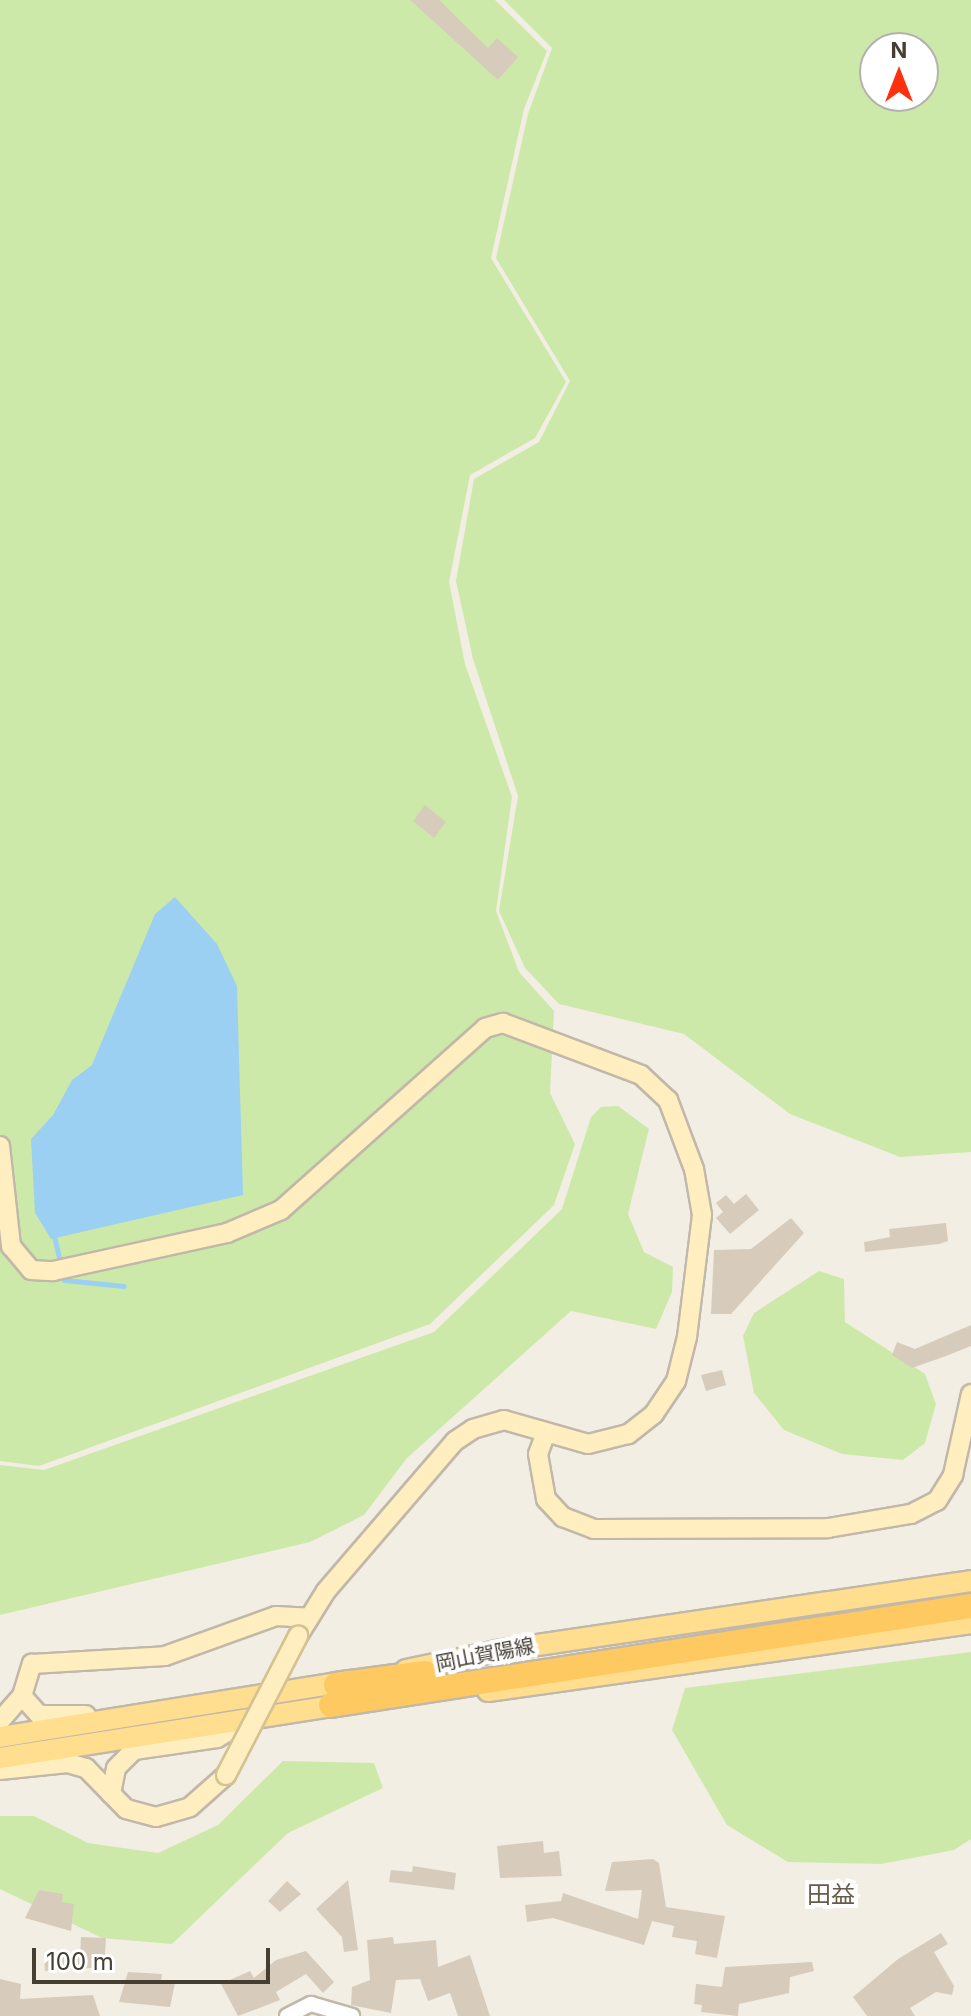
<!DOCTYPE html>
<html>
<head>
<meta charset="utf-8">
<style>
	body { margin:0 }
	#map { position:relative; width:971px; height:2016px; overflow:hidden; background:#f2eee3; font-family:Inter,"Noto Sans JP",sans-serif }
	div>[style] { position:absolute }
	.green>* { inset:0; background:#cde9aa }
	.water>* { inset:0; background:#9cd0f2 }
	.stream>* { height:5px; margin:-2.5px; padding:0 2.5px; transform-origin:2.5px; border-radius:2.5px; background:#9cd0f2 }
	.building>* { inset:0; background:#d7ccbb }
	.roads { filter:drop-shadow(2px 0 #c1b8a9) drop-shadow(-2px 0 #c1b8a9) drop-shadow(0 2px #c1b8a9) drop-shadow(0 -2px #c1b8a9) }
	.street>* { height:14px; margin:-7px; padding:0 7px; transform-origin:7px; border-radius:7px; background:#fff }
	.secondary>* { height:18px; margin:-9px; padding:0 9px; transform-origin:9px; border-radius:9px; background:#ffefc0 }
	.primary>* { height:20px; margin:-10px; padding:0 10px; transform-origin:10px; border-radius:10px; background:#ffde8f }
	.highway>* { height:24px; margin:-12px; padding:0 12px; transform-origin:12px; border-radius:12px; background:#ffc961 }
	.bridges { filter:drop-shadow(2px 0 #d4c291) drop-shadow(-2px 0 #d4c291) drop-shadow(0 2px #d4c291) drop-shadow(0 -2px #d4c291) }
	.secondary-bridge>* { height:18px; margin:-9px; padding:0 9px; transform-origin:9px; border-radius:9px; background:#ffefc0 }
	span { translate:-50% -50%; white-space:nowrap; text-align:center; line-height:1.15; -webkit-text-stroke:8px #fff; paint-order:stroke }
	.street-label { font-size:20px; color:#443e33 }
	.quarter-label { font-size:24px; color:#675b4a }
	.north { position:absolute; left:859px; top:32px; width:80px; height:80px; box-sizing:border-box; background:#fff; border:2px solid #b4b2ad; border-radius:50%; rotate:0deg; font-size:22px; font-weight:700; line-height:32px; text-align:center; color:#443e33 }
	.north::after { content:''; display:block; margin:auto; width:28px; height:36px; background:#ff300d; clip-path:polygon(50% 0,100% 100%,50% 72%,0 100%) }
	.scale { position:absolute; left:32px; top:1948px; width:238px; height:36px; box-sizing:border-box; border:4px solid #443e33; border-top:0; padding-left:10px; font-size:24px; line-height:28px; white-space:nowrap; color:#443e33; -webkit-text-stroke:6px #fff; paint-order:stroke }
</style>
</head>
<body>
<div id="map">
	<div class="green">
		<div style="clip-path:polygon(0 0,495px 0,547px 51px,524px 109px,491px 258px,566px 382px,535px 438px,470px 475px,449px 582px,465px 664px,512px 797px,496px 911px,519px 972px,554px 1011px,550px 1093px,575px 1144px,554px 1205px,430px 1324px,39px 1466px,0 1461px)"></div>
		<div style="clip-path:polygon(evenodd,504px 0,971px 0,971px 1152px,900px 1157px,790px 1114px,684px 1034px,559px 1004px,525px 968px,499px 911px,518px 796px,473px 659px,456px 581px,474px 479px,539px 442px,570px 381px,496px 258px,528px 114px,552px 48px,504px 0,875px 48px,923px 48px,923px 96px,875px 96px,875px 48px)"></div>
		<div style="clip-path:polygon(618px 1106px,649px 1129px,628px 1214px,644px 1252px,673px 1267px,672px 1292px,656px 1329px,571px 1311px,407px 1458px,364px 1515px,310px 1542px,0 1615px,0 1465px,44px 1470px,434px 1332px,562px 1209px,591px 1117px,601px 1107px)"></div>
		<div style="clip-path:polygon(819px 1271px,844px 1279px,845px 1322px,925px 1374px,936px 1404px,925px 1443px,903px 1460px,842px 1454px,784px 1430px,754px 1393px,743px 1336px,754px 1313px)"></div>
		<div style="clip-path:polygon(971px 1652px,971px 1839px,954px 1850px,881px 1864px,788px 1862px,727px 1825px,672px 1730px,685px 1688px)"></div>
		<div style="clip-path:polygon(283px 1761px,374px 1763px,383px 1788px,288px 1833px,172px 1944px,102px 1938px,0 1889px,0 1816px,34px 1816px,88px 1843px,158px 1853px,218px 1825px)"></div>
	</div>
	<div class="water">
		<div style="clip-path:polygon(175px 897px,217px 944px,237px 986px,243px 1195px,51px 1239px,35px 1213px,31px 1139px,53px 1115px,72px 1080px,92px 1065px,155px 914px)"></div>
	</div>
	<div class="stream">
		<div style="left:54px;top:1236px;width:27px;rotate:77deg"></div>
		<div style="left:64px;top:1280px;width:60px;rotate:5.7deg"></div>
	</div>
	<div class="building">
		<div style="clip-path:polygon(410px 0,439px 0,488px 48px,497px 38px,518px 57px,498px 80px)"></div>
		<div style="clip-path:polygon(425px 805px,446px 822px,434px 838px,413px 821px)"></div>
		<div style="clip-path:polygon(746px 1194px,759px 1210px,730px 1234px,716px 1218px,723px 1212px,716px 1203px,726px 1195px,734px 1204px)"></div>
		<div style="clip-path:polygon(791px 1218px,804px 1233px,731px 1314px,711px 1314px,714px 1250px,751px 1249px)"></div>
		<div style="clip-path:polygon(946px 1223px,948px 1241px,939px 1244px,865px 1252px,864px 1242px,890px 1237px,889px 1229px)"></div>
		<div style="clip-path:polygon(971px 1325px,971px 1346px,946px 1356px,912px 1368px,892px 1355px,897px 1342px,915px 1349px)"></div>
		<div style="clip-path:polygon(722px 1370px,726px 1385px,706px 1391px,701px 1375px)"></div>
		<div style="clip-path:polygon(543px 1841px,544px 1853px,559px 1851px,562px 1876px,500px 1878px,497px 1846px)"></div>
		<div style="clip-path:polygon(653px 1859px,659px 1863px,666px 1907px,725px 1916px,717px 1958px,695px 1954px,697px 1941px,672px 1937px,674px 1926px,652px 1921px,644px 1945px,553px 1918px,527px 1922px,525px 1905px,561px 1901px,563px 1893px,638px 1919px,642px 1890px,605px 1891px,612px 1862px)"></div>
		<div style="clip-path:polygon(413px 1866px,456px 1873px,454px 1890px,389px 1882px,391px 1870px,412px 1872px)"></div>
		<div style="clip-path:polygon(348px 1880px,358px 1950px,344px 1952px,342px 1937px,316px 1909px)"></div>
		<div style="clip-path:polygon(287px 1881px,301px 1894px,280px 1912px,268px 1901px)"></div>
		<div style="clip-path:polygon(39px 1890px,63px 1894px,62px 1902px,74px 1904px,71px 1931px,25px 1918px)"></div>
		<div style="clip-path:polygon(941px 1933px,948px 1944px,934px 1952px,954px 1986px,952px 1995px,936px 1992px,910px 2008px,915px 2016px,867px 2016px,853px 1997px,898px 1959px)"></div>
		<div style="clip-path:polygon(81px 1937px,106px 1938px,104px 1967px,45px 1971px,44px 1958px,80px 1956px)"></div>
		<div style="clip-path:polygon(393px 1937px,394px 1944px,436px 1940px,438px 1967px,470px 1955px,490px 2016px,458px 2016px,450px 1993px,428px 2001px,420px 1979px,396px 1980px,391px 2013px,351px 2005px,352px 1987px,370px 1980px,367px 1940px)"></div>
		<div style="clip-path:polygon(306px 1951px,334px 1982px,323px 1993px,306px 1974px,276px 1992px,280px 2000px,238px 2016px,221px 1984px,250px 1971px,254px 1978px,276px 1960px)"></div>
		<div style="clip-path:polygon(812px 1962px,814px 1971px,790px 1977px,789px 1993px,739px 2004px,738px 2016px,701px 2012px,702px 2005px,694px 2004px,696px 1984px,722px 1987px,725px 1967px)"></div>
		<div style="clip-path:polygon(128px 1972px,162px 1974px,161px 1981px,175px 1983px,170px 2007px,119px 2002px)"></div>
		<div style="clip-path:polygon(0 1979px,21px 1984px,20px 1999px,93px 1995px,100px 2016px,0 2016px)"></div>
	</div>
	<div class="roads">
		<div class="street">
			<div style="left:287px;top:2016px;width:27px;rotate:-27deg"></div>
			<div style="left:311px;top:2004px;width:43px;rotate:16.3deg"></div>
		</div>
		<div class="secondary">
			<div style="left:0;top:1146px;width:101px;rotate:83.7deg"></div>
			<div style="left:11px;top:1246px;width:31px;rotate:50deg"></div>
			<div style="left:31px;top:1270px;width:22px;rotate:3deg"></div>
			<div style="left:53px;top:1271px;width:178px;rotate:-12.3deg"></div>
			<div style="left:227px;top:1233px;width:59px;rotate:-23.1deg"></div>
			<div style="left:281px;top:1210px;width:273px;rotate:-41.7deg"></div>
			<div style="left:485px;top:1028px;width:19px;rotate:-16deg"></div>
			<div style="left:503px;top:1023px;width:147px;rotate:20.6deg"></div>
			<div style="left:641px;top:1075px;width:37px;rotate:43deg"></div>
			<div style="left:668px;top:1100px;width:74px;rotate:69.4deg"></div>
			<div style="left:694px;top:1169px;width:47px;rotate:80.1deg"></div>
			<div style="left:702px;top:1215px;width:123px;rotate:97deg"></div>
			<div style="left:687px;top:1337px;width:45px;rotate:104deg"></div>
			<div style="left:676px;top:1381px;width:40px;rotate:124deg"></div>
			<div style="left:654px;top:1414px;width:33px;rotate:142deg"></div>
			<div style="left:628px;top:1434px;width:41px;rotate:166deg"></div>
			<div style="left:588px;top:1444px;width:87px;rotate:-164.1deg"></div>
			<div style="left:504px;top:1420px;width:32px;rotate:164deg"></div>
			<div style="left:473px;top:1429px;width:22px;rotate:146deg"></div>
			<div style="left:455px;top:1441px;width:198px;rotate:130.7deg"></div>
			<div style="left:326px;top:1591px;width:53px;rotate:121.9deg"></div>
			<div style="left:545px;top:1435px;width:20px;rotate:110deg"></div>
			<div style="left:538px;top:1454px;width:46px;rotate:79.9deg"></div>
			<div style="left:546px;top:1499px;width:25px;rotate:47deg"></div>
			<div style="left:563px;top:1517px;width:33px;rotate:21deg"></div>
			<div style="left:594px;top:1529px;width:234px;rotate:-0.2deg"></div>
			<div style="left:828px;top:1528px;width:84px;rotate:-9.6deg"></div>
			<div style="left:911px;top:1514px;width:29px;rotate:-27deg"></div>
			<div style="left:937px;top:1501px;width:31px;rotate:-58deg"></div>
			<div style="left:953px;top:1475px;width:83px;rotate:-77.5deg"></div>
			<div style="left:22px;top:1696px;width:25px;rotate:48deg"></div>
			<div style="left:39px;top:1715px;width:47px"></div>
			<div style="left:0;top:1721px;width:33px;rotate:-49deg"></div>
			<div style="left:22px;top:1696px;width:34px;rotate:-73deg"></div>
			<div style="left:32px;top:1664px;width:133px;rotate:-3.4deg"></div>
			<div style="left:165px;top:1656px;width:118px;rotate:-19.8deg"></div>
			<div style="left:276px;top:1616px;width:33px;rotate:3deg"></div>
			<div style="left:0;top:1770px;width:68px;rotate:-5.9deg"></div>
			<div style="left:68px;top:1763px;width:19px;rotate:16deg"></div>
			<div style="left:86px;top:1768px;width:57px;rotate:45.7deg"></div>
			<div style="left:126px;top:1809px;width:31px;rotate:15deg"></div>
			<div style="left:156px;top:1817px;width:35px;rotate:-16deg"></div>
			<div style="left:190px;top:1807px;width:48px;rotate:-41.6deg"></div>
			<div style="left:111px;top:1794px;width:26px;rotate:-79deg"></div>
			<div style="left:116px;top:1768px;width:25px;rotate:-45deg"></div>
			<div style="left:134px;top:1750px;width:84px;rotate:-8.2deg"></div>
			<div style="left:217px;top:1738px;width:33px;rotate:-31deg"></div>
		</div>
		<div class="primary">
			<div style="left:406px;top:1670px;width:93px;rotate:-11.8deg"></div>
			<div style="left:497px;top:1651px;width:479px;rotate:-8.4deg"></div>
			<div style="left:488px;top:1691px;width:488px;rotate:-8deg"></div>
			<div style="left:0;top:1737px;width:355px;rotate:-9.1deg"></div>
			<div style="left:0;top:1758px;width:348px;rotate:-8.9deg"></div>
		</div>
		<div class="highway">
			<div style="left:336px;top:1685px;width:90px;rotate:-7.7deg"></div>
			<div style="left:331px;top:1705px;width:648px;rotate:-8.79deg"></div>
		</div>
	</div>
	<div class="bridges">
		<div class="secondary-bridge">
			<div style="left:226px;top:1775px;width:157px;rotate:-62.6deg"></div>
		</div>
	</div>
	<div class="street-label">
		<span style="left:485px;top:1655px;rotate:-11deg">岡山賀陽線</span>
	</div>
	<div class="quarter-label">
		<span style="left:831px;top:1895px">田益</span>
	</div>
	<div class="north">N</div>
	<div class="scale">100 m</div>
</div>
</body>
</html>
